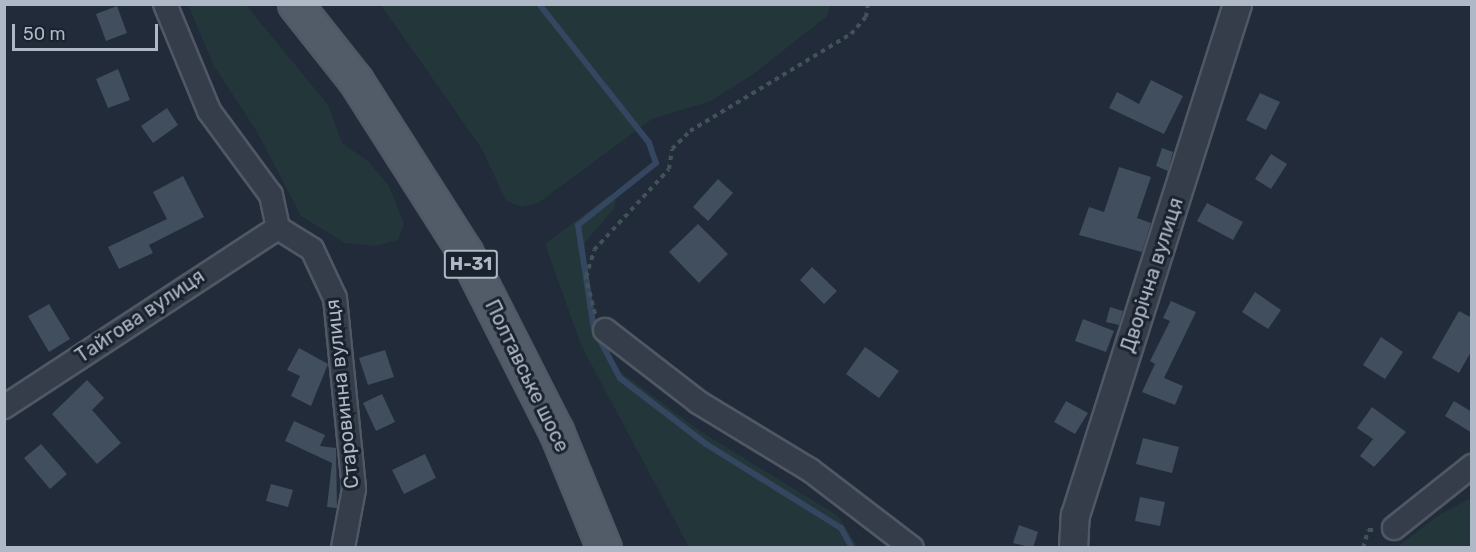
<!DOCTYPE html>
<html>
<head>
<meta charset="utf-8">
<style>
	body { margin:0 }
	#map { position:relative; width:1476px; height:552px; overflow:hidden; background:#212b39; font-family:Rubik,sans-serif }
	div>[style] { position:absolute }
	.green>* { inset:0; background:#23373a }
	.stream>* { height:6px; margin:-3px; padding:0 3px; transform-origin:3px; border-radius:3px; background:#344660 }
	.building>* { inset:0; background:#414e5e }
	.path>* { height:4px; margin-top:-2px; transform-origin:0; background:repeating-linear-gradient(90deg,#405457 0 4.5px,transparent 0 9px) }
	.roads { filter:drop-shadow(2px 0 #4f5864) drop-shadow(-2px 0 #4f5864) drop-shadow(0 2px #4f5864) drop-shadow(0 -2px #4f5864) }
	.minor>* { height:22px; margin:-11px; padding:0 11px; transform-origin:11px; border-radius:11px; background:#343d49 }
	.tertiary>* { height:27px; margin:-13.5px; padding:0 13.5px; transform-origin:13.5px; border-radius:13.5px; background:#343d49 }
	.primary>* { height:33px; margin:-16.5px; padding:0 16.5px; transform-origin:16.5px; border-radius:16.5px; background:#525c69 }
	span { translate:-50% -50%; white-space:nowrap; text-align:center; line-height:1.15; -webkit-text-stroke:6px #1a222e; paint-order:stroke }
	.shield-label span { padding:2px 4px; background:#1a222e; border:2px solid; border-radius:4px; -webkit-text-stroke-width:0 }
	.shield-label { font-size:18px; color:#afb8c6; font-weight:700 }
	.street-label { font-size:20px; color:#afb8c6 }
	.frame { position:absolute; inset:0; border:6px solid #afb8c6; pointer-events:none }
	.scale { position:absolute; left:12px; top:24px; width:146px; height:27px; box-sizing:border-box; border:3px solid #afb8c6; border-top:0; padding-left:8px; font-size:18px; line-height:21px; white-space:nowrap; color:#afb8c6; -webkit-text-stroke:4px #1a222e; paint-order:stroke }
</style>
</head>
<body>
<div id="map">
	<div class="green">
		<div style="clip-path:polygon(188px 5px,246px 5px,328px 105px,342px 143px,368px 161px,389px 186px,404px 224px,398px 240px,376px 246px,345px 243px,301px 216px,256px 130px,214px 66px)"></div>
		<div style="clip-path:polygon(381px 5px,831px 5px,826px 17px,756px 72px,711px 101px,652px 119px,538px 203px,522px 207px,506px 201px,482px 149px)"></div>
		<div style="clip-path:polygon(610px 195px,616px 201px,613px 210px,585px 242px,586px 268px,596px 320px,618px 370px,700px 431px,838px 516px,858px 547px,689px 547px,581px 345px,545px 244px)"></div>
		<div style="clip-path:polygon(1471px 498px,1471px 547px,1397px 547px,1439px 515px)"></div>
	</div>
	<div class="stream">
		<div style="left:539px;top:4px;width:177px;rotate:51.6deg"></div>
		<div style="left:649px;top:143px;width:21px;rotate:71deg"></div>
		<div style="left:656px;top:163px;width:100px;rotate:141.5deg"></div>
		<div style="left:578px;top:225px;width:105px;rotate:81.3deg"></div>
		<div style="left:594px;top:329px;width:55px;rotate:62deg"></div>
		<div style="left:620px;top:378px;width:108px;rotate:37.5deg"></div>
		<div style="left:706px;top:444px;width:159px;rotate:31.9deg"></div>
		<div style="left:841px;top:528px;width:23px;rotate:61deg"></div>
	</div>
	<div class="building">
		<div style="clip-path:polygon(117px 6px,127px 33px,106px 41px,96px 14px)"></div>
		<div style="clip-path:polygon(118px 69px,130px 100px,108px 108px,96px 79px)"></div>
		<div style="clip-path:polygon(1151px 80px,1183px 96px,1164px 134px,1109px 108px,1117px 92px,1139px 104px)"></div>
		<div style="clip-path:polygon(1260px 93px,1280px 102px,1266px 130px,1246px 120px)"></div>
		<div style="clip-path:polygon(167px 108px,178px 125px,153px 143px,141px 126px)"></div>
		<div style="clip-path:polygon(1162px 148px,1173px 152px,1168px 171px,1156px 166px)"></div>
		<div style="clip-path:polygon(1271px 154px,1287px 164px,1271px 189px,1255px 179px)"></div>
		<div style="clip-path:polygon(1119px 167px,1151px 177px,1137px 218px,1151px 223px,1142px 252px,1079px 235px,1089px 207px,1104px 212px)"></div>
		<div style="clip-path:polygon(183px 176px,204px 217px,149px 245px,153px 253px,119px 269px,108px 247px,167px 219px,153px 192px)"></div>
		<div style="clip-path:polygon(718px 179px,733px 193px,708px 221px,693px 207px)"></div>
		<div style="clip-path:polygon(1207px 203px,1243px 222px,1233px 240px,1197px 221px)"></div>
		<div style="clip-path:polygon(698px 224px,728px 254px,699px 283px,669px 252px)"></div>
		<div style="clip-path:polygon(812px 267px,837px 291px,824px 304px,800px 280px)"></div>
		<div style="clip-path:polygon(1255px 292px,1281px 310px,1268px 329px,1242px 312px)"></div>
		<div style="clip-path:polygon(1171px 301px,1196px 312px,1164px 378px,1183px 386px,1175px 405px,1142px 392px,1155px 364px,1150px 361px,1170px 321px,1163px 318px)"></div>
		<div style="clip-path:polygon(49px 304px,70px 339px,49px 352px,28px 316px)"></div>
		<div style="clip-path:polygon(1110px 307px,1123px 311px,1119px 325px,1106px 322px)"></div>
		<div style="clip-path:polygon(1459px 311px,1472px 318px,1472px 350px,1459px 373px,1432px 358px)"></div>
		<div style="clip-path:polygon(1083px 319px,1114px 331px,1106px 352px,1075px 341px)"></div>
		<div style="clip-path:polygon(1381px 337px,1403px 352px,1385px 379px,1363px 365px)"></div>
		<div style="clip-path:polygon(865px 347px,899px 371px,879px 398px,846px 374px)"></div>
		<div style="clip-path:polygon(299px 348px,328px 364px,311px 406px,291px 396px,300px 376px,287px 370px)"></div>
		<div style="clip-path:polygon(385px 350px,394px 377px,368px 385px,359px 358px)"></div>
		<div style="clip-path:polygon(87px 380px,104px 398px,92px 410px,121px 443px,97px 464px,52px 414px)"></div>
		<div style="clip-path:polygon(382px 394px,395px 422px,376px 431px,363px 403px)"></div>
		<div style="clip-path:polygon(1066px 401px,1088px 413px,1075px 434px,1054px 422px)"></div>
		<div style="clip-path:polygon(1454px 401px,1472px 412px,1472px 433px,1445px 416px)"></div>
		<div style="clip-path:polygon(1372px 407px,1406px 432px,1374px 467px,1360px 456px,1373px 439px,1357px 428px)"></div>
		<div style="clip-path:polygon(294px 421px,325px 435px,320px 446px,336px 448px,337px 508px,327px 507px,332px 463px,285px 441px)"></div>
		<div style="clip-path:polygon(1143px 438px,1179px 447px,1172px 473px,1136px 464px)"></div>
		<div style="clip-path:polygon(41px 444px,67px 474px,50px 489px,24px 458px)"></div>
		<div style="clip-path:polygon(425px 454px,436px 478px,404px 494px,392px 470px)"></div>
		<div style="clip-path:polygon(271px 484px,293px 490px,288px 507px,266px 501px)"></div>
		<div style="clip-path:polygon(1140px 497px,1165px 502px,1160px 526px,1135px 521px)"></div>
		<div style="clip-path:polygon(1019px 525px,1038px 532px,1033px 548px,1013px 543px)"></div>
	</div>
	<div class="path">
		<div style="left:595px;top:314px;width:38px;rotate:-104deg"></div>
		<div style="left:586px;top:277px;width:28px;rotate:-73deg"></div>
		<div style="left:594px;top:250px;width:110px;rotate:-47.2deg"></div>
		<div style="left:669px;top:169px;width:20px;rotate:-81deg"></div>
		<div style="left:672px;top:149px;width:25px;rotate:-45deg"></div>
		<div style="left:690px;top:131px;width:188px;rotate:-31.1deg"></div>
		<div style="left:851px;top:34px;width:23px;rotate:-49deg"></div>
		<div style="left:866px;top:17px;width:13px;rotate:-81deg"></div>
		<div style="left:1363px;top:548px;width:19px;rotate:-74deg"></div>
		<div style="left:1368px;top:530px;width:8px"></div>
	</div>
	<div class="roads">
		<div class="minor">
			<div style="left:165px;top:4px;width:116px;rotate:67.6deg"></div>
			<div style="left:209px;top:111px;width:104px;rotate:53.6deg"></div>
			<div style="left:271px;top:195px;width:34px;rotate:78deg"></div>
			<div style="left:278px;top:228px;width:40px;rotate:32deg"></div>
			<div style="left:312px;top:249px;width:54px;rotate:64.9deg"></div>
			<div style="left:335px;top:298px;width:192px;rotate:84.3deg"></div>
			<div style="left:354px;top:489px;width:60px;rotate:100.6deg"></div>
			<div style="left:605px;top:330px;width:118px;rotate:37.7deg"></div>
			<div style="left:698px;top:402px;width:131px;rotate:31.3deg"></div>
			<div style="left:810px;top:470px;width:128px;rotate:37.4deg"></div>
			<div style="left:4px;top:407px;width:327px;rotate:-33.2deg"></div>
			<div style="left:1394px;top:528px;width:100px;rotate:-38.5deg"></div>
		</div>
		<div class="tertiary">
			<div style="left:1073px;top:548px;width:33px;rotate:-87deg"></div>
			<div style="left:1075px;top:515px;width:536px;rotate:-72.41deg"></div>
		</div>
		<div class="primary">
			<div style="left:295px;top:4px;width:98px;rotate:51.6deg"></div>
			<div style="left:356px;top:81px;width:203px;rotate:57.5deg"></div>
			<div style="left:465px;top:252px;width:201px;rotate:63.1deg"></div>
			<div style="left:556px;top:431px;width:126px;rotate:67.7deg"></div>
		</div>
	</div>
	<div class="shield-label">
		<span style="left:471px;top:264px">Н-31</span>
	</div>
	<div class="street-label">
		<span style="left:1152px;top:275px;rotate:-72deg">Дворічна вулиця</span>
		<span style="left:140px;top:316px;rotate:-34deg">Тайгова вулиця</span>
		<span style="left:527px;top:376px;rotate:64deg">Полтавське шосе</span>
		<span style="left:342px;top:394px;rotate:-96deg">Старовинна вулиця</span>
	</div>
	<div class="frame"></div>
	<div class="scale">50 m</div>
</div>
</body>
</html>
